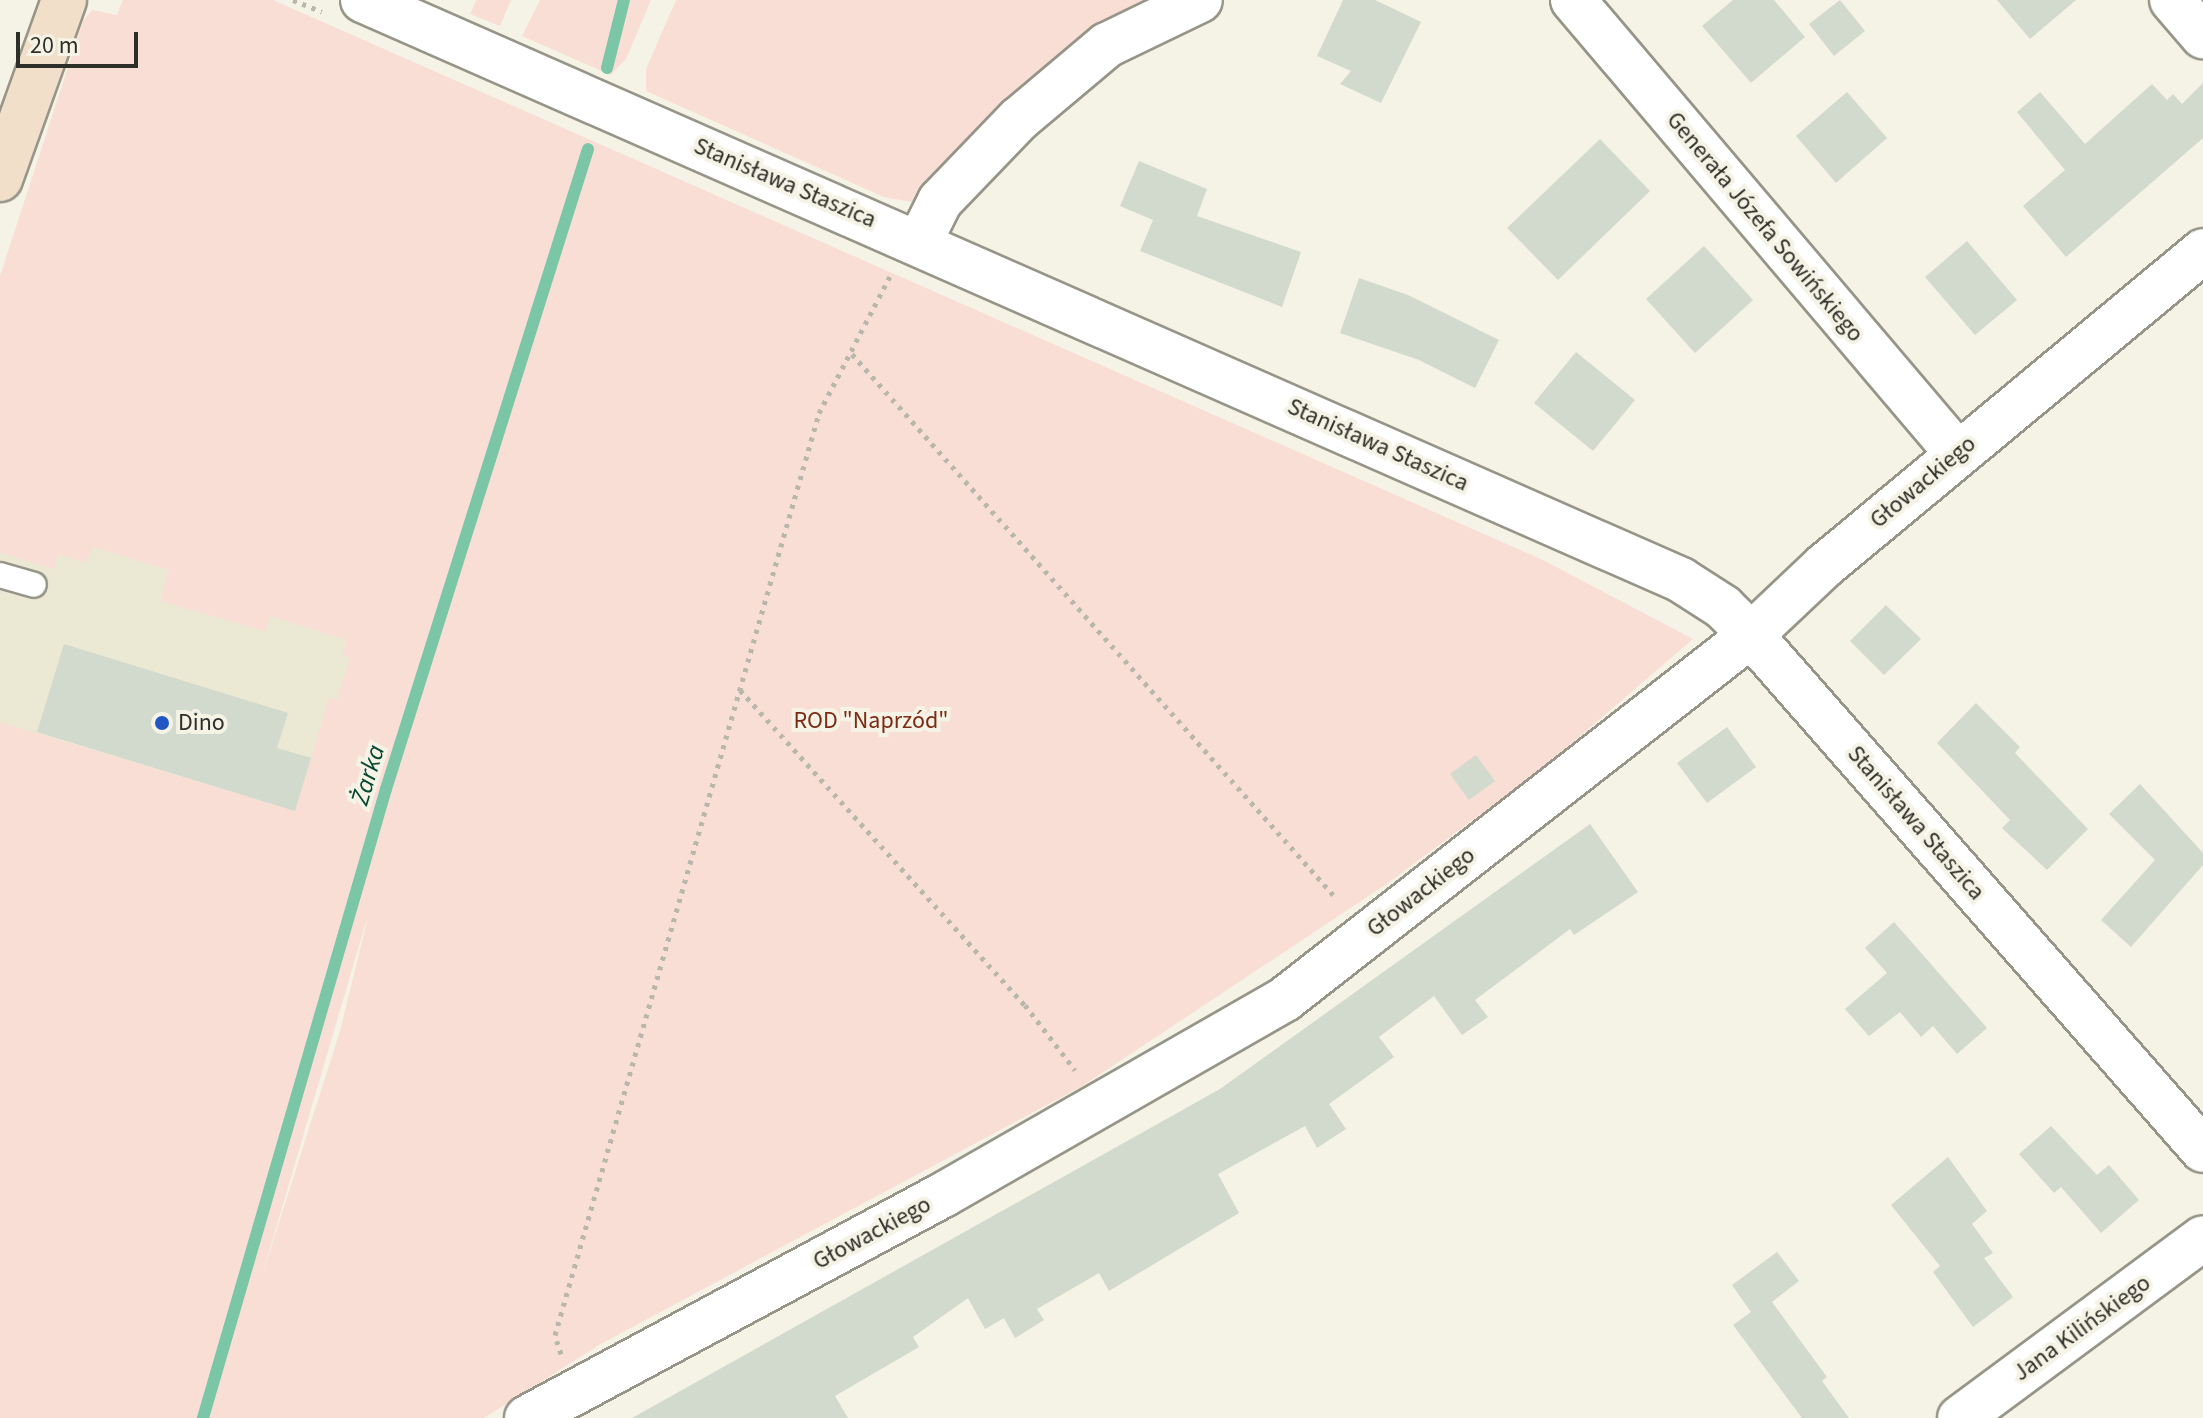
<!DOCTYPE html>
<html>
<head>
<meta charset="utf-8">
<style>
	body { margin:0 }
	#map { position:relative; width:2203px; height:1418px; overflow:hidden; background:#f5f3e5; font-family:"Source Sans 3",sans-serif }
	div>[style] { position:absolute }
	.built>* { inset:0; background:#ebe9d4 }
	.green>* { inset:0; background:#f9ded6 }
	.stream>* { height:12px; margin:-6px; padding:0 6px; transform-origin:6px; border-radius:6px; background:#7bc6a6 }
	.building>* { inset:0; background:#d2d9cd }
	.path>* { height:5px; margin-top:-2.5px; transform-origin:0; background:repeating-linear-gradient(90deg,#b8b7ac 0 4px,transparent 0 10px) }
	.roads { filter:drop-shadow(2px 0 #969588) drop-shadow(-2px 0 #969588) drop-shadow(0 2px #969588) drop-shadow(0 -2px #969588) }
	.lane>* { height:24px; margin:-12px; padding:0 12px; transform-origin:12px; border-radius:12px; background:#fff }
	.street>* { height:44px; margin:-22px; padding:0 22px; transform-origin:22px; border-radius:22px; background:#fff }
	.secondary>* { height:44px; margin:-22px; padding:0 22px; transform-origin:22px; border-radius:22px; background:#f2dfca }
	.dots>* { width:22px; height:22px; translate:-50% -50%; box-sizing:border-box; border:4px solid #f5f3e5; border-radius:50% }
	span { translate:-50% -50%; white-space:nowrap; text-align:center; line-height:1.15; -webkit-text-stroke:8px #f5f3e5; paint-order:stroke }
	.street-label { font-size:24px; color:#2f2f29 }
	.park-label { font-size:24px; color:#7c2b14 }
	.poi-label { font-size:24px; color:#2f2f29 }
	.left { translate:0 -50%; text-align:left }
	.water-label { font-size:26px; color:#064732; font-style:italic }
	.scale { position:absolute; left:16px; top:32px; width:122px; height:36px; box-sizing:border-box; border:4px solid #2f2f29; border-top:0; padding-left:10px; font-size:24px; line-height:28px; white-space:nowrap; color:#2f2f29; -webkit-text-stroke:6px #f5f3e5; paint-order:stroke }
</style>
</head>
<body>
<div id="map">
	<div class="built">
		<div style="clip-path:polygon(0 509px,403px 636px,338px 855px,0 750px)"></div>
	</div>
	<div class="green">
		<div style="clip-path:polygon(evenodd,123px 0,273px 0,1543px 560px,1693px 639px,1543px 768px,1388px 883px,1084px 1085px,599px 1345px,484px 1418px,0 1418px,0 722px,295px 811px,329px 698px,337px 699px,350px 658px,342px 655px,346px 640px,270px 616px,265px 631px,160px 601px,169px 570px,92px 547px,86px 563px,58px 554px,54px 569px,0 553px,0 276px,83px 21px,92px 10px,117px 15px,123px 0,367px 921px,340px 1031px,262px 1276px,366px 922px,367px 921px)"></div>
		<div style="clip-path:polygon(476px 0,511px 0,500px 26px,470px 14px)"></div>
		<div style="clip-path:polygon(540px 0,651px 0,626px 59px,611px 75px,522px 36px)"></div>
		<div style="clip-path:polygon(676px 0,1168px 0,1026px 96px,912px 202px,884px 197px,646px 91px,646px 69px)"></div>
	</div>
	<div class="stream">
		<div style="left:607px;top:68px;width:70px;rotate:-76deg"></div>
		<div style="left:203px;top:1418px;width:655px;rotate:-73.78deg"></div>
		<div style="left:386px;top:789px;width:671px;rotate:-72.48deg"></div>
	</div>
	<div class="building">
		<div style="clip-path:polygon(1343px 0,1375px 0,1421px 22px,1381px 103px,1340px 84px,1351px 71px,1317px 56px)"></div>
		<div style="clip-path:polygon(1733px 0,1774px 0,1805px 37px,1751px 83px,1702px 26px)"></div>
		<div style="clip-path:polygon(1840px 0,1865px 31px,1834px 56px,1809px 24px)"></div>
		<div style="clip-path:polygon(1997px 0,2076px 0,2030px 39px)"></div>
		<div style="clip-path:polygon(2203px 83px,2203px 138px,2066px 257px,2023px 206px,2065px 170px,2017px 112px,2040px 92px,2085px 144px,2152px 84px,2167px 100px,2173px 94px,2182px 104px)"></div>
		<div style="clip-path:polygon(1847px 92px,1887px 138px,1836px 183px,1796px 136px)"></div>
		<div style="clip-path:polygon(1600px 139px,1650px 191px,1558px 280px,1507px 228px)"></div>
		<div style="clip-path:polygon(1139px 161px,1207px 189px,1197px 216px,1301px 252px,1282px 307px,1140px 251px,1153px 220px,1120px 206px)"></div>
		<div style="clip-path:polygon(1967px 241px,2017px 300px,1975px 335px,1925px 277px)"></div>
		<div style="clip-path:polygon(1704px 246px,1753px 300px,1695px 353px,1646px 299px)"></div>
		<div style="clip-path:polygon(1359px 278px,1408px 295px,1499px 340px,1475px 388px,1419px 360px,1340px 333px)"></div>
		<div style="clip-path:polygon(1576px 352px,1635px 400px,1593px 451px,1534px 403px)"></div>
		<div style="clip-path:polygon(1886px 605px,1921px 639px,1884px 675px,1850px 641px)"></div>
		<div style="clip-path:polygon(64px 644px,288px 713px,277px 748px,311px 758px,295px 811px,37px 732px)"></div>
		<div style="clip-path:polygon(1976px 703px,2020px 747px,2015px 753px,2088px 829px,2047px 870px,2002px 828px,2010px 820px,1937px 743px)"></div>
		<div style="clip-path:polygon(1727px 727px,1756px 767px,1707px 803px,1677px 763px)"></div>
		<div style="clip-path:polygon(1476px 755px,1495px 781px,1469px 800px,1450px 774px)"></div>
		<div style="clip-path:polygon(2140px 784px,2203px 853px,2203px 865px,2131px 947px,2101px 920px,2155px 860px,2109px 814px)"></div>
		<div style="clip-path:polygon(1590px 824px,1638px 892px,1574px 935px,1570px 929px,1475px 1000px,1488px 1017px,1462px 1035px,1434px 996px,1379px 1037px,1394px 1057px,1329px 1104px,1346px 1129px,1317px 1148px,1305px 1126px,1218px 1174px,1239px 1213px,1109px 1291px,1099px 1273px,1037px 1309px,1044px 1320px,1015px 1338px,1004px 1318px,985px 1329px,968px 1298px,913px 1337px,919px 1347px,835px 1396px,848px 1418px,632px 1418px,1220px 1089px)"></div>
		<div style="clip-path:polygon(1894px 922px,1987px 1028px,1957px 1054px,1933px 1026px,1921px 1037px,1900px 1012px,1869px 1036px,1845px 1009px,1887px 973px,1865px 948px)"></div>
		<div style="clip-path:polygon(2051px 1126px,2097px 1175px,2109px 1165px,2139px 1200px,2101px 1233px,2061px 1187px,2054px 1193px,2019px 1154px)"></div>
		<div style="clip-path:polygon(1948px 1157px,1987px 1211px,1972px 1224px,1993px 1253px,1984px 1258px,2013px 1297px,1973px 1327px,1933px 1272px,1940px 1266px,1891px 1205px)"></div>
		<div style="clip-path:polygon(1777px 1252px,1799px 1281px,1772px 1302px,1827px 1377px,1822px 1381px,1849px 1418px,1802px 1418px,1733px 1325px,1751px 1312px,1732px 1285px)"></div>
	</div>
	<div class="path">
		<div style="left:293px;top:0;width:31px;rotate:22deg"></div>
		<div style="left:852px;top:354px;width:728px;rotate:48.34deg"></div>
		<div style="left:740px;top:690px;width:425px;rotate:47.9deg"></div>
		<div style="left:1025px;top:1005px;width:82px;rotate:52.4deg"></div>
		<div style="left:561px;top:1354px;width:20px;rotate:-108deg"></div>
		<div style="left:555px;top:1335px;width:959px;rotate:-74.02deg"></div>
		<div style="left:819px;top:413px;width:154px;rotate:-62.6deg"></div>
	</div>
	<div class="roads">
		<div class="lane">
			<div style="left:0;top:575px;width:35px;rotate:16deg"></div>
		</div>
		<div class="street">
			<div style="left:363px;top:0;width:1440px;rotate:23.75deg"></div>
			<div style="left:1681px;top:580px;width:50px;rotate:32.7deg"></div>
			<div style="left:1723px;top:607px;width:40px;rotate:45deg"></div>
			<div style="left:1751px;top:635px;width:685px;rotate:48.73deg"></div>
			<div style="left:1573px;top:0;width:594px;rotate:49.71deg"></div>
			<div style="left:2172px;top:0;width:48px;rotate:49.3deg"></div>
			<div style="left:920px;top:241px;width:45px;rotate:-63.4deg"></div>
			<div style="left:940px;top:201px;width:114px;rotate:-46.1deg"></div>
			<div style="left:1019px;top:119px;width:115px;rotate:-40.1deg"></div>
			<div style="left:1107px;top:45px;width:103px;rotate:-25.8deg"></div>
			<div style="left:527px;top:1418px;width:472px;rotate:-28.2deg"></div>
			<div style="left:943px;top:1195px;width:394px;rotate:-29.8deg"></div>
			<div style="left:1285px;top:999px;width:591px;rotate:-37.99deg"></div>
			<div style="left:1751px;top:635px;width:100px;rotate:-43.4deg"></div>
			<div style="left:1824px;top:566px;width:493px;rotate:-39.7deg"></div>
			<div style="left:1960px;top:1418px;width:302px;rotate:-36.5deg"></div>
		</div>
		<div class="secondary">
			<div style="left:0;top:179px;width:190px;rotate:-70.3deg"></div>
		</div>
	</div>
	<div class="dots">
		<div style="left:162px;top:723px;background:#2057c4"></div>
	</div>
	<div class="street-label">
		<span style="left:785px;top:183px;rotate:23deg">Stanisława Staszica</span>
		<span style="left:1765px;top:227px;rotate:50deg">Generała Józefa Sowińskiego</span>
		<span style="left:1378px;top:445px;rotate:24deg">Stanisława Staszica</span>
		<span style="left:1923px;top:482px;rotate:-40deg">Głowackiego</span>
		<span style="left:1916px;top:823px;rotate:49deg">Stanisława Staszica</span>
		<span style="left:1421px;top:892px;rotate:-38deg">Głowackiego</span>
		<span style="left:872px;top:1233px;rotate:-28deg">Głowackiego</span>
		<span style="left:2082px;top:1328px;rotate:-36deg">Jana Kilińskiego</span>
	</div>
	<div class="park-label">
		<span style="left:871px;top:721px">ROD "Naprzód"</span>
	</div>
	<div class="poi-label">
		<span class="left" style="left:178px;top:723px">Dino</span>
	</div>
	<div class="water-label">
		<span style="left:368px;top:775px;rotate:-73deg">Żarka</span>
	</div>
	<div class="scale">20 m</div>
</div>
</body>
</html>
